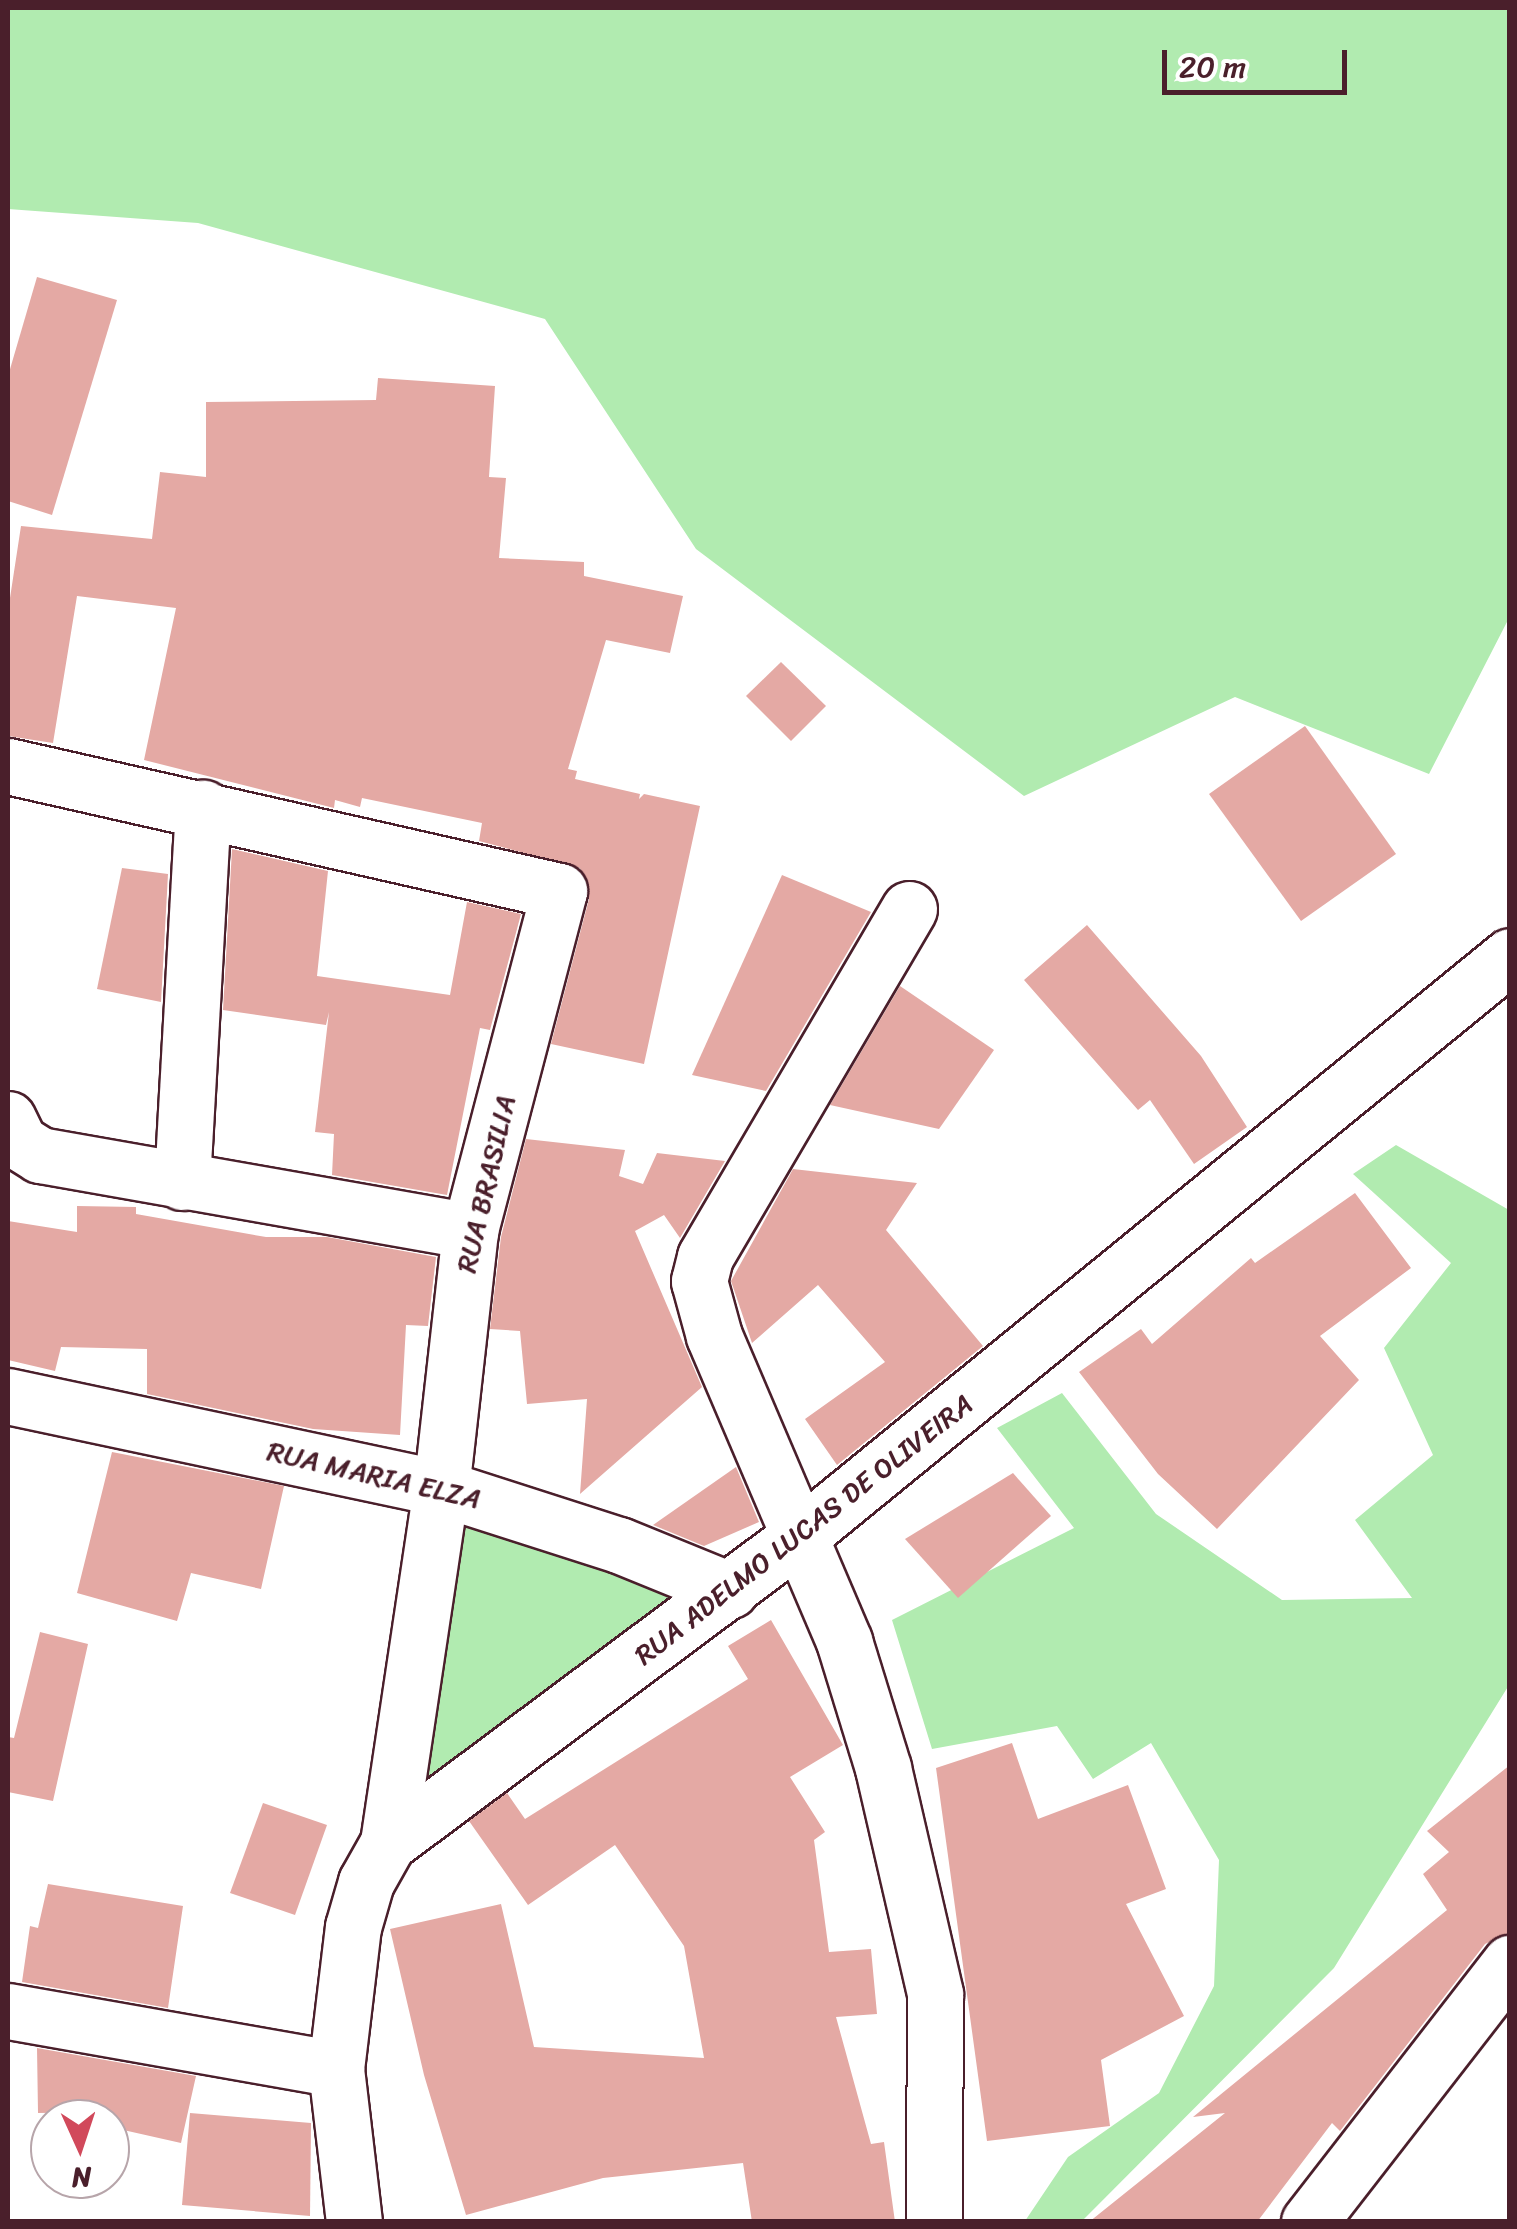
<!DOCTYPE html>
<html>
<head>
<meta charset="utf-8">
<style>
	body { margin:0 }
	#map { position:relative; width:1517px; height:2229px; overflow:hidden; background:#fff; font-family:Sriracha,sans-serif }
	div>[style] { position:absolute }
	.green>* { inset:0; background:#b1ebb0 }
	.building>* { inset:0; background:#e4a9a4 }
	.roads { filter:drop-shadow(2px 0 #4a1f2b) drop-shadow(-2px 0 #4a1f2b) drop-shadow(0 2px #4a1f2b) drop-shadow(0 -2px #4a1f2b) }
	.minor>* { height:55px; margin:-27.5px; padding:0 27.5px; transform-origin:27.5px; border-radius:27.5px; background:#fff }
	.tertiary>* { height:55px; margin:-27.5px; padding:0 27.5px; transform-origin:27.5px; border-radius:27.5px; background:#fff }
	span { translate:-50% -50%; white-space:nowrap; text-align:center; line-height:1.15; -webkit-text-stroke:10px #fff; paint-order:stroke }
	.street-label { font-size:28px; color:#4a1f2b }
	.frame { position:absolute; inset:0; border:10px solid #4a1f2b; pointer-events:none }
	.north { position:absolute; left:30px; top:2099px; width:100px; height:100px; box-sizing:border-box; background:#fff; border:2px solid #b7a5aa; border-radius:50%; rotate:177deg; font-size:28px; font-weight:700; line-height:40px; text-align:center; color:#4a1f2b }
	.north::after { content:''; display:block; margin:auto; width:35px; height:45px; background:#d1495b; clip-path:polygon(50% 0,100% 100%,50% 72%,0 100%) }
	.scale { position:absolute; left:1162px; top:50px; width:185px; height:45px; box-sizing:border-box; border:5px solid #4a1f2b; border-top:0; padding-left:12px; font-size:30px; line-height:35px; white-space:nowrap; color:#4a1f2b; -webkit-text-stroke:8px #fff; paint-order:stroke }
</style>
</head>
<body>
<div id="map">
	<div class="green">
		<div style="clip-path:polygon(8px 8px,1509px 8px,1509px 618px,1429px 774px,1235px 697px,1024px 796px,696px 549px,545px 319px,198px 223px,8px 209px)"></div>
		<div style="clip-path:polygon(1396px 1145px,1509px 1210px,1509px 1685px,1334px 1968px,1082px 2221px,1025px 2221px,1068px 2157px,1159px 2093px,1214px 1986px,1219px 1860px,1151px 1743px,1093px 1779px,1057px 1726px,932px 1749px,892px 1620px,1074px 1528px,997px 1428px,1062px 1393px,1156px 1514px,1282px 1600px,1412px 1598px,1355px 1520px,1433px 1455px,1384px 1348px,1451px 1263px,1353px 1174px)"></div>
		<div style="clip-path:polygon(468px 1502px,718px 1589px,401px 1827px)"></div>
	</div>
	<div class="building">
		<div style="clip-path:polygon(37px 277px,117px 300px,52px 515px,8px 501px,8px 376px)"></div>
		<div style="clip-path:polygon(378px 378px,495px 386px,489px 477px,506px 478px,499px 558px,584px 562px,584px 576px,683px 596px,670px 653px,606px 640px,568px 769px,577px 771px,575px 779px,640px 794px,639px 799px,644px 794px,700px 806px,644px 1064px,551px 1044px,589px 899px,580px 868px,479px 841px,482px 823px,362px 798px,360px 807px,335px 800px,334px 808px,144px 760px,176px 608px,77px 596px,53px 743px,8px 736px,8px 611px,21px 526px,152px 539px,160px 472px,206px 477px,206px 402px,376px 400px)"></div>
		<div style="clip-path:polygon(781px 662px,826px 706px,791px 741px,746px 696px)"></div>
		<div style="clip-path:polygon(1305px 726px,1396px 854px,1301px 921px,1209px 794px)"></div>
		<div style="clip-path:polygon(232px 849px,328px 871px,317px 976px,450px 995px,467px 902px,521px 914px,490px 1030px,480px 1028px,447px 1195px,332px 1175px,334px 1134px,315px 1132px,329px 1012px,326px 1025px,223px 1010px)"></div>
		<div style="clip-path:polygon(122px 868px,168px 874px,161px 1002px,97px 989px)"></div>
		<div style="clip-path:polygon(782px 875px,871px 912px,766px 1091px,692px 1075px)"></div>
		<div style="clip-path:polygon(1087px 925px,1201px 1056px,1247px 1127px,1194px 1164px,1150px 1100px,1138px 1110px,1024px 980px)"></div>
		<div style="clip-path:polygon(900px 986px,994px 1050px,939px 1129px,830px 1105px)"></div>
		<div style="clip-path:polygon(526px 1139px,625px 1150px,619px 1176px,643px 1184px,657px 1153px,725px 1161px,680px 1238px,664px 1215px,635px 1231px,702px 1387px,580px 1494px,587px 1399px,527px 1404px,520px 1331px,490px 1329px,501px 1237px)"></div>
		<div style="clip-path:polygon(793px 1169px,917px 1183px,886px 1230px,983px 1346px,837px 1465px,805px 1419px,885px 1362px,818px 1285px,752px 1343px,731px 1281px)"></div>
		<div style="clip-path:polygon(1355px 1193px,1411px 1268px,1320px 1336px,1359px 1380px,1217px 1529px,1158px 1474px,1079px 1372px,1141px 1329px,1152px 1344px,1251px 1258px,1255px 1263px)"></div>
		<div style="clip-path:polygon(77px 1206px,136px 1207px,136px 1214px,266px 1237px,327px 1237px,436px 1257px,428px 1326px,406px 1325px,400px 1435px,313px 1429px,147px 1394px,147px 1349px,61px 1347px,55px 1371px,8px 1360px,8px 1221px,77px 1232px)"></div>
		<div style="clip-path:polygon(112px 1452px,284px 1486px,261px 1589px,191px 1573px,177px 1621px,77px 1593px)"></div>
		<div style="clip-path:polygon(736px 1467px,759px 1522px,704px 1546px,653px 1525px)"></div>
		<div style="clip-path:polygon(1013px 1473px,1051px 1516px,958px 1598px,905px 1539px)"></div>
		<div style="clip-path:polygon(771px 1620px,843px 1745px,790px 1777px,825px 1832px,814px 1840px,829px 1952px,871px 1949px,877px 2014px,836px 2017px,871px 2144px,884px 2142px,895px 2222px,752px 2222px,743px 2163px,603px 2178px,466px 2215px,424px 2075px,390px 1929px,501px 1904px,534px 2047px,704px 2058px,684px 1946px,615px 1845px,528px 1905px,469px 1821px,507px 1793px,525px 1819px,748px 1679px,728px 1646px)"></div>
		<div style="clip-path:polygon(40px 1632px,88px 1644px,53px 1801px,8px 1792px,8px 1737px,14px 1738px)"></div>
		<div style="clip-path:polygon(1012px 1743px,1038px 1819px,1128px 1785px,1166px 1889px,1126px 1904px,1184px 2016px,1101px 2060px,1110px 2126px,987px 2141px,936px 1768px)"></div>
		<div style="clip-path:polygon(1510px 1765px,1510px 1932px,1485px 1944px,1340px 2131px,1332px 2123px,1257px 2222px,1089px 2222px,1225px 2113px,1193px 2117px,1447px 1910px,1423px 1874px,1449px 1852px,1427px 1831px)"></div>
		<div style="clip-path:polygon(263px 1803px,327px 1825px,295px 1915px,230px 1893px)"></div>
		<div style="clip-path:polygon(48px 1884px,183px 1906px,168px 2008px,22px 1982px,30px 1926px,38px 1928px)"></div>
		<div style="clip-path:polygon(37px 2048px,196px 2076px,181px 2143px,110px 2127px,110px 2119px,101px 2119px,107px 2112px,38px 2113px)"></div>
		<div style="clip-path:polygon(190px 2113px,311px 2123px,310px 2216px,182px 2205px)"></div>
	</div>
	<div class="roads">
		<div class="minor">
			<div style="left:8px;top:766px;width:565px;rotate:12.78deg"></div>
			<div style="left:559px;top:891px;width:351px;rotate:104.7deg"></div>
			<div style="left:470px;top:1231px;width:259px;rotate:96.4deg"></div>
			<div style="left:441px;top:1488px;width:359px;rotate:98.5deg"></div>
			<div style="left:909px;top:909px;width:403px;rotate:120.4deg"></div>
			<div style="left:705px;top:1257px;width:25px;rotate:104deg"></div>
			<div style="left:699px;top:1281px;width:57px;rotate:74.7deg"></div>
			<div style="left:714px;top:1336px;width:332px;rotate:66.9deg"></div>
			<div style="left:844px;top:1641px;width:133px;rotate:72.9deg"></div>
			<div style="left:883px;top:1768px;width:232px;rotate:77deg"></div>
			<div style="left:935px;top:1994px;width:228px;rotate:90.3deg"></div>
			<div style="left:8px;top:1119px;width:25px;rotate:64deg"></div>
			<div style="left:19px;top:1142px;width:25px;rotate:32deg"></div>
			<div style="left:40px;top:1155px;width:437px;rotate:10deg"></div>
			<div style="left:182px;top:1182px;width:375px;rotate:-86.8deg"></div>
			<div style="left:8px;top:1396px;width:443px;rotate:12deg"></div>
			<div style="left:441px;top:1488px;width:187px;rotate:17.8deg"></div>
			<div style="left:619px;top:1545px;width:120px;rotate:22.1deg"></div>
			<div style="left:8px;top:2011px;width:333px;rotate:10deg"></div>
			<div style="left:1309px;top:2222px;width:328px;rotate:-52.2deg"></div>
		</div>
		<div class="tertiary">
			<div style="left:354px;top:2222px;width:154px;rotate:-96.7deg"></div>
			<div style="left:336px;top:2069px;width:143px;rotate:-83.2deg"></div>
			<div style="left:353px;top:1927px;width:47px;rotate:-73.9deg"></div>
			<div style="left:366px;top:1882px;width:45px;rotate:-60.6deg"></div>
			<div style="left:388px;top:1843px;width:510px;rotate:-36.71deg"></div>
			<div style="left:797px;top:1538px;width:920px;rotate:-39.22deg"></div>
		</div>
	</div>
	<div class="street-label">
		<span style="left:486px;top:1184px;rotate:-77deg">RUA BRASILIA</span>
		<span style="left:374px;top:1475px;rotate:13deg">RUA MARIA ELZA</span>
		<span style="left:804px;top:1530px;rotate:-38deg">RUA ADELMO LUCAS DE OLIVEIRA</span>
	</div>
	<div class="frame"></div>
	<div class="north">N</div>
	<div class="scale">20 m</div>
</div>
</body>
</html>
